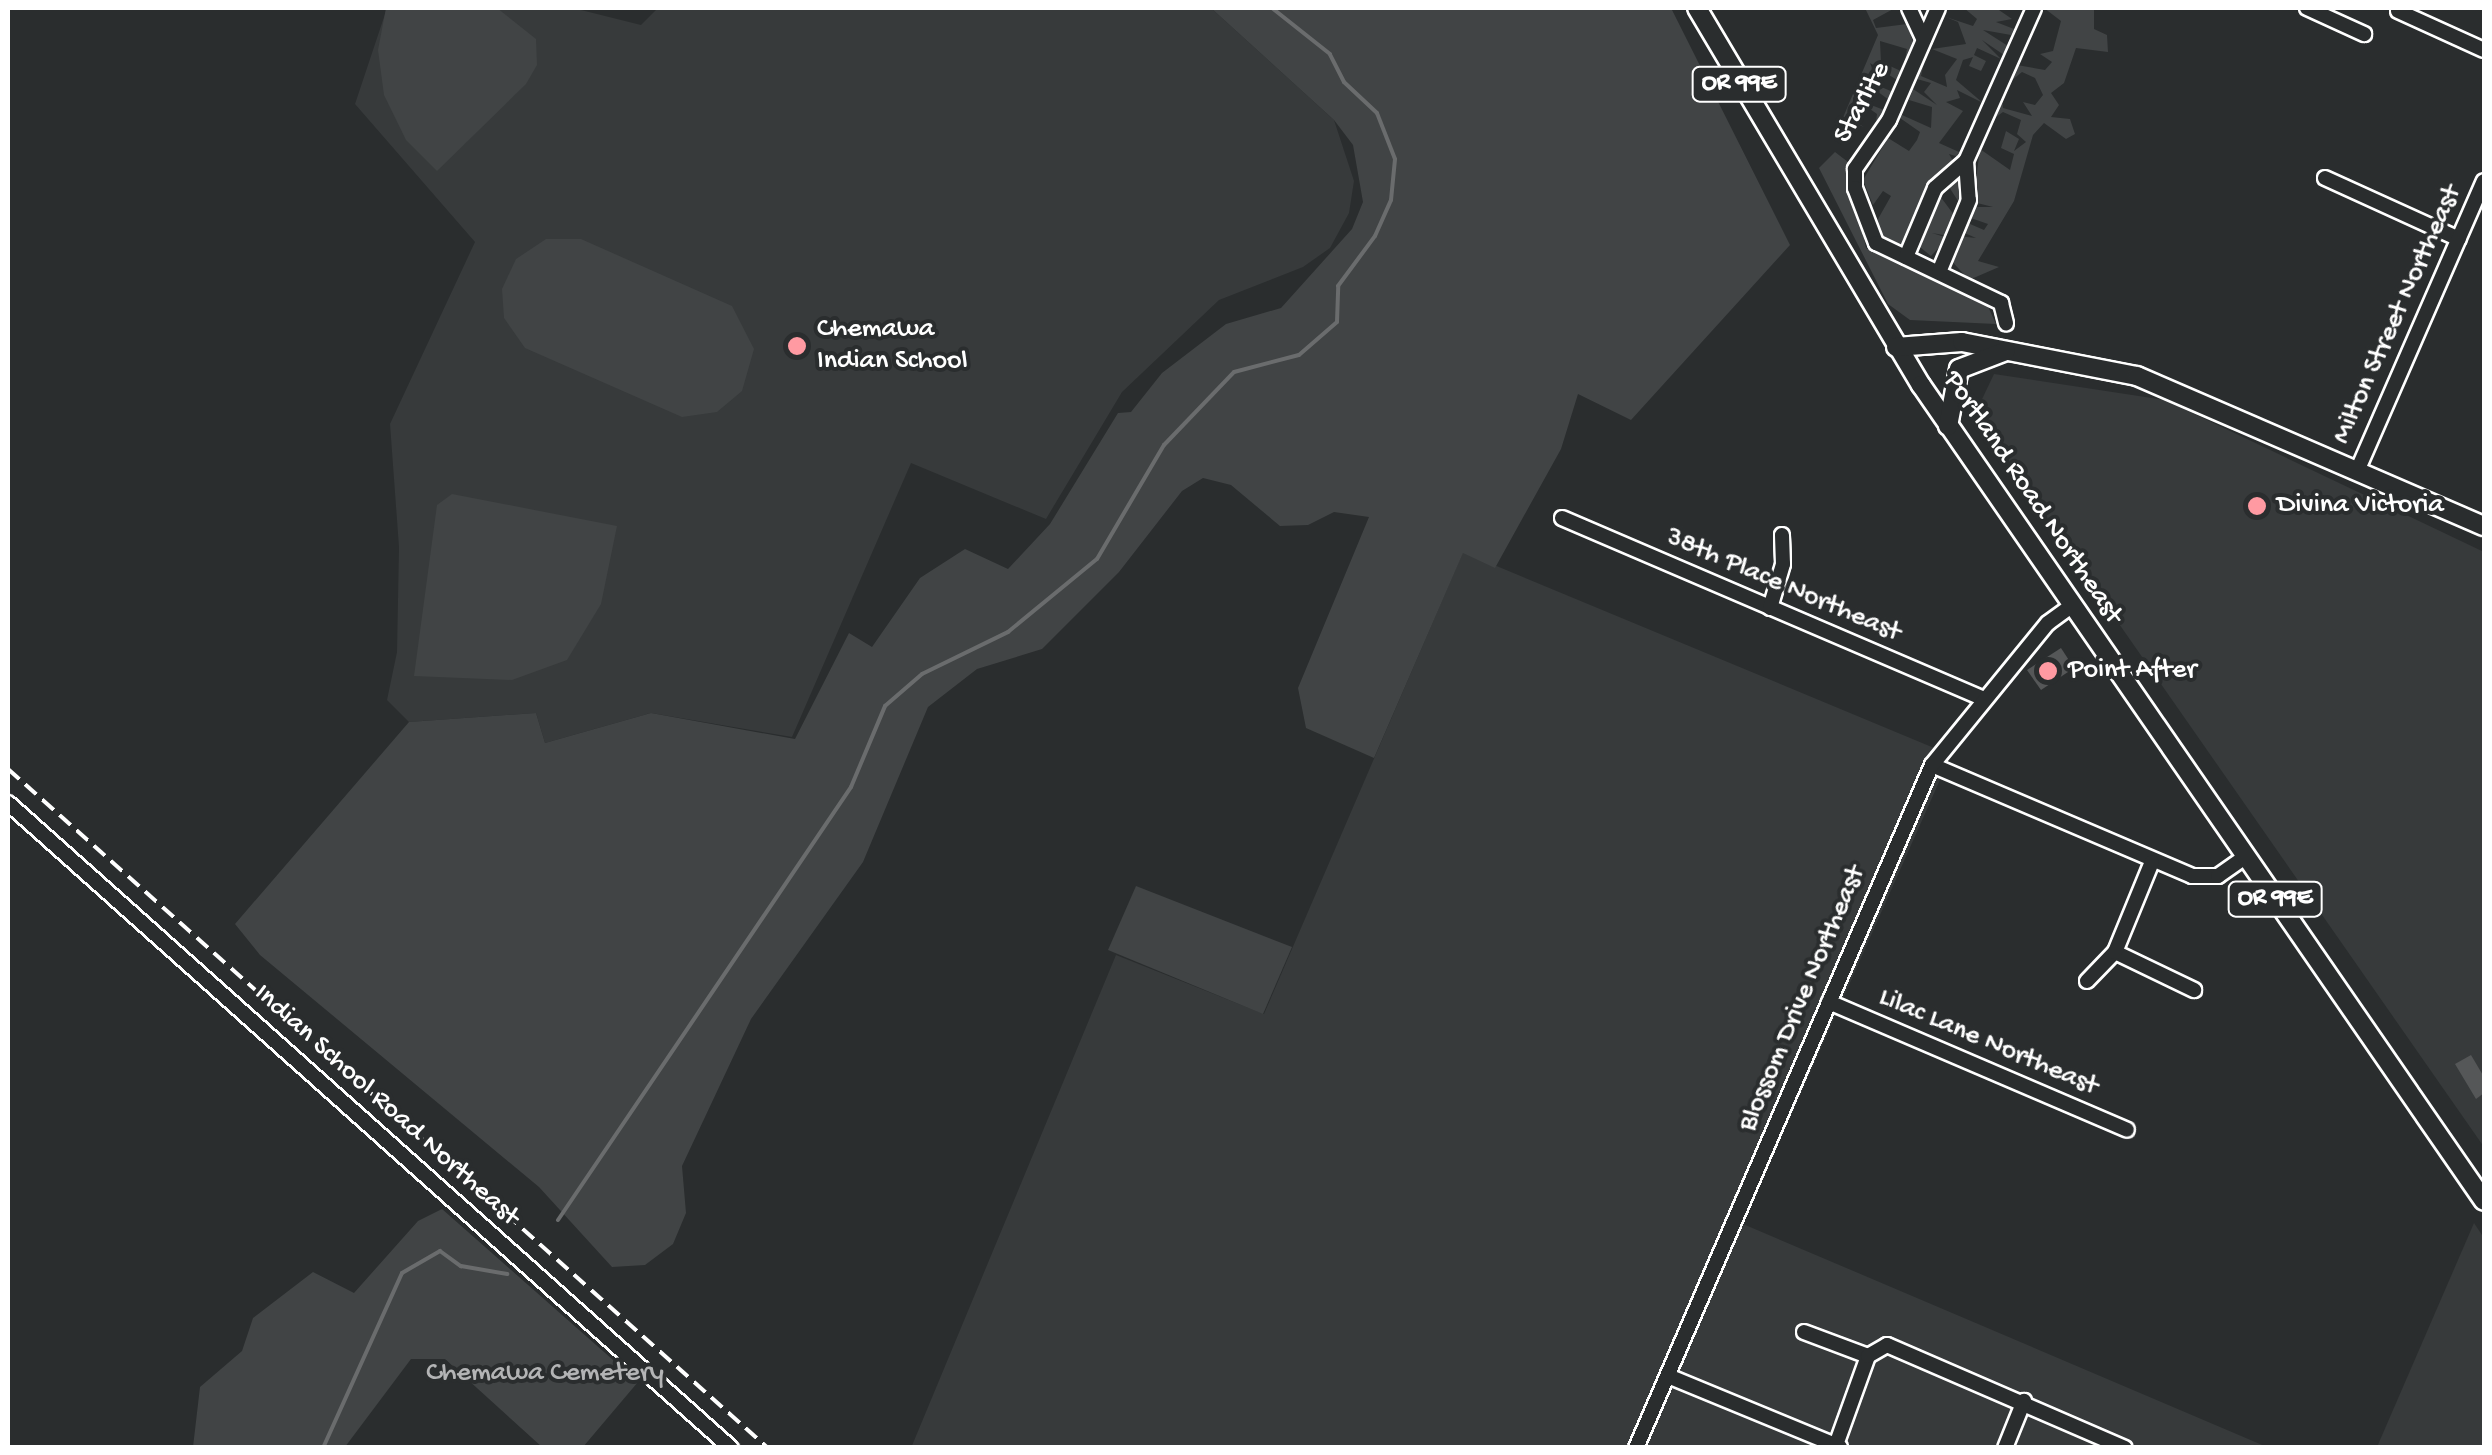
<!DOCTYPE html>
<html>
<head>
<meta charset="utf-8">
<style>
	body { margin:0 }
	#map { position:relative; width:2492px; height:1455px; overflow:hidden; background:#2a2d2e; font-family:"Gochi Hand",sans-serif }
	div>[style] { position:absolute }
	.built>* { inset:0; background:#373a3b }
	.green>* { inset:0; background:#414445 }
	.stream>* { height:4px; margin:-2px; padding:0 2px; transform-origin:2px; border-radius:2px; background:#6a6c6d }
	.building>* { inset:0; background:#555758 }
	.roads { filter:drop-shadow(2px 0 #fff) drop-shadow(-2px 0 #fff) drop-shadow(0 2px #fff) drop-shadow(0 -2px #fff) }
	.minor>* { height:14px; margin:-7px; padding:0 7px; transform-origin:7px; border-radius:7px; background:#2a2d2e }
	.major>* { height:18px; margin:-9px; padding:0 9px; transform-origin:9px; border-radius:9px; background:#2a2d2e }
	.rail>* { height:4px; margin-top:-2px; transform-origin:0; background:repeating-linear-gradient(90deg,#fff 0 15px,transparent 0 23px) }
	.dots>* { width:28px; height:28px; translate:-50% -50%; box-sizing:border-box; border:5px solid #2a2d2e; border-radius:50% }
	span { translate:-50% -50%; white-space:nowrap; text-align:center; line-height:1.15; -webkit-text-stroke:8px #2a2d2e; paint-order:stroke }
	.shield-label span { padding:2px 8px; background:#2a2d2e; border:2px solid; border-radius:8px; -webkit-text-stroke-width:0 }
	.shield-label { font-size:25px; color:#fff; font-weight:700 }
	.street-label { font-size:28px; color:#fff }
	.poi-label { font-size:28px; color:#fff }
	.left { translate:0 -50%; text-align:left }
	.park-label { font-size:28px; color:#b3b4b5 }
	.frame { position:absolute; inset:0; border:10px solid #fff; pointer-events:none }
</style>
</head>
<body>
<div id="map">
	<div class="built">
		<div style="clip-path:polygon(387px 8px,573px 8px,641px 25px,658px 8px,1211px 8px,1334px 120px,1354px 181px,1349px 213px,1330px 248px,1303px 267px,1219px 300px,1122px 392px,1046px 519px,911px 463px,792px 737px,651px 713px,545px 743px,536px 713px,409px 722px,387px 700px,397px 652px,399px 547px,390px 424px,475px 242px,355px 104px)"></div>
		<div style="clip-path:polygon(1994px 374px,2165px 400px,2484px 552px,2484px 1147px,1974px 416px)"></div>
		<div style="clip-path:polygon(1463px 552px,1951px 755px,1743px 1224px,2267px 1447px,911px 1448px,1116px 955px,1264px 1014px)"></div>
		<div style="clip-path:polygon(2474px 1223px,2484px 1238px,2484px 1447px,2377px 1447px)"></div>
	</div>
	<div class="green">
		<div style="clip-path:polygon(386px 8px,497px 8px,536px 39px,537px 65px,526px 84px,437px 171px,406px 140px,384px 95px,378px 50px)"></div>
		<div style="clip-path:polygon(1211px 8px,1671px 8px,1790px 245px,1631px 420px,1578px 394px,1561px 449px,1495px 568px,1463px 553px,1374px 758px,1306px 728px,1298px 688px,1369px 517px,1334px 512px,1308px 525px,1280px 526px,1231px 485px,1203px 478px,1182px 491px,1119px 572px,1042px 649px,977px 669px,928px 707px,863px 862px,751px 1019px,682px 1166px,686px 1213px,673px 1244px,645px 1265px,612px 1267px,539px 1187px,260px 955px,235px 924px,409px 722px,536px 713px,545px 743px,651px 713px,795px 739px,849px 633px,872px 647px,920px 578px,965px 549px,1008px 569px,1050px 524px,1118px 413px,1131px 412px,1162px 373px,1226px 324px,1281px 308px,1352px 229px,1363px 202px,1353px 145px,1334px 120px)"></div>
		<div style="clip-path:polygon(1865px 8px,1895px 8px,1873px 20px,1876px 28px,1907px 24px,1913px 42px,1904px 65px,1907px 49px,1880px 41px,1881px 62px,1901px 71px,1897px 80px,1870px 63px,1879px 86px,1893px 92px,1889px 100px,1866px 83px,1866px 103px,1884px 110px,1876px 122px,1877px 114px,1853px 97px,1854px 121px,1864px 127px,1848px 120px,1833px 141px,1878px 35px)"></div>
		<div style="clip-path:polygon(1964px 8px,1996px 8px,2012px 19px,1996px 22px,2014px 29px,2011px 35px,1983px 30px,2008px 46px,2004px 55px,1982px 40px,2001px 59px,1977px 48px,1974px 55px,1986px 61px,1981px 71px,1969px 66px,1973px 57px,1963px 60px,1956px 80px,1983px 103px,1957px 90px,1960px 98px,1946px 102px,1963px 111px,1939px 143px,1959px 152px,1967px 143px,1962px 158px,1949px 154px,1967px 185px,1962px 207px,1949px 187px,1937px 192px,1957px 219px,1949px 236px,1932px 233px,1948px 238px,1931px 256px,1910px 239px,1904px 249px,1879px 238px,1878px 219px,1891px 196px,1883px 191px,1873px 205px,1863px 180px,1888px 138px,1909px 151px,1917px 140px,1920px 132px,1900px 118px,1902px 115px,1931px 128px,1932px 107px,1909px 100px,1913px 89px,1937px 105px,1924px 92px,1931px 83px,1917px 79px,1924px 63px,1921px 76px,1947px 87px,1945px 75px,1957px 59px,1932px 49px,1966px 44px,1958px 22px,1946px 17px,1973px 26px,1977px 19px)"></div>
		<div style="clip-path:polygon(2044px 8px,2094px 8px,2094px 29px,2107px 35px,2108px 52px,2076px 48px,2064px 83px,2051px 93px,2059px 105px,2051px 117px,2070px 119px,2075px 134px,2066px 139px,2044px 123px,2033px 135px,2014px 201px,1978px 261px,1999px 267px,1969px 280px,1948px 257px,1957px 236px,1976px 238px,1960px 231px,1963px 221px,1984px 230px,1988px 224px,1965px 216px,1969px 207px,1993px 207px,1973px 202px,1980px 149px,2010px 170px,2014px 154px,2001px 148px,2006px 131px,2019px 139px,2014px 151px,2026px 142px,2017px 134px,2021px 120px,2003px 112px,1993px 119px,2002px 99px,2003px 108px,2032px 116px,2023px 102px,2035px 105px,2043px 95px,2035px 78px,2022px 72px,2011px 81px,2017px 65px,2045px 70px,2052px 62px,2040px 54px,2053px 51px,2061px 21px)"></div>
		<div style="clip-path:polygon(1835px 152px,1848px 162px,1866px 248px,1986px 302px,1996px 324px,1910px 320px,1888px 304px,1819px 168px)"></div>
		<div style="clip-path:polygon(546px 239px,581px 239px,732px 306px,754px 349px,742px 391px,717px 412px,682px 417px,525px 348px,504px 318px,502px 289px,516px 259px)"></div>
		<div style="clip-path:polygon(452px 494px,617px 526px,601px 604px,567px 660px,512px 680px,414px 676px,437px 505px)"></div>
		<div style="clip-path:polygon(1136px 886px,1292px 947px,1263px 1014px,1108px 950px)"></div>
		<div style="clip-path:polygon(442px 1209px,638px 1382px,583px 1447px,542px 1447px,445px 1359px,411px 1359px,345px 1447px,193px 1447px,200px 1387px,242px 1351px,253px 1318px,313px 1272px,354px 1293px,418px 1221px)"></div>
	</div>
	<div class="stream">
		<div style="left:558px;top:1220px;width:523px;rotate:-55.91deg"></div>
		<div style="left:851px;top:787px;width:88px;rotate:-67.2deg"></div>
		<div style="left:885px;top:706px;width:49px;rotate:-40.9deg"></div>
		<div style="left:922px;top:674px;width:96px;rotate:-26deg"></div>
		<div style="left:1008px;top:632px;width:115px;rotate:-39.4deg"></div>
		<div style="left:1097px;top:559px;width:132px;rotate:-59.6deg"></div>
		<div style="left:1164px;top:445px;width:101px;rotate:-46.2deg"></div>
		<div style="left:1234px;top:372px;width:67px;rotate:-14.7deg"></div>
		<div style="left:1299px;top:355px;width:50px;rotate:-41deg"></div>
		<div style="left:1337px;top:322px;width:36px;rotate:-88deg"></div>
		<div style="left:1338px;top:286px;width:62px;rotate:-53.5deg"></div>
		<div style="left:1375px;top:236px;width:39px;rotate:-66deg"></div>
		<div style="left:1391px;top:200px;width:41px;rotate:-84.4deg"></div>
		<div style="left:1395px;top:159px;width:49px;rotate:-111.4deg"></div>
		<div style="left:1377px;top:113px;width:45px;rotate:-136.8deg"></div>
		<div style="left:1344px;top:82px;width:31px;rotate:-117deg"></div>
		<div style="left:1330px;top:54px;width:74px;rotate:-141.6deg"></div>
		<div style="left:323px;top:1448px;width:192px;rotate:-65.7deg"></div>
		<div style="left:402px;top:1273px;width:44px;rotate:-30.1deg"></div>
		<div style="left:440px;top:1251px;width:26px;rotate:36deg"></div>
		<div style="left:461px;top:1266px;width:47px;rotate:9.9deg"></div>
	</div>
	<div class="building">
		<div style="clip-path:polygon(2061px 648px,2074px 668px,2041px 690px,2027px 670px)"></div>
		<div style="clip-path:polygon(2471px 1055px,2484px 1077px,2484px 1093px,2476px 1099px,2455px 1064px)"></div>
	</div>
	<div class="roads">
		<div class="minor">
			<div style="left:1909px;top:8px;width:35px;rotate:65deg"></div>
			<div style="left:1938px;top:8px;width:122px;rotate:113.6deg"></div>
			<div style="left:1889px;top:120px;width:60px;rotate:124.8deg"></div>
			<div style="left:1855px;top:169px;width:19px;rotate:90deg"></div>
			<div style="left:1855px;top:188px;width:59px;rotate:69.1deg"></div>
			<div style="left:1876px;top:243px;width:139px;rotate:25.6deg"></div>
			<div style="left:2001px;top:303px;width:21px;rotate:76deg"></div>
			<div style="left:2307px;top:8px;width:63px;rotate:24.5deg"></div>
			<div style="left:2398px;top:11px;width:94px;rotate:24.4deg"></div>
			<div style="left:1966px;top:161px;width:167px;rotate:-66deg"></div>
			<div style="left:2325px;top:178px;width:147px;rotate:24.5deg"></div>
			<div style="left:1906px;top:257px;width:75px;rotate:-67.2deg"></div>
			<div style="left:1935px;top:188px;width:41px;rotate:-41.1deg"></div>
			<div style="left:1966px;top:161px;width:39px;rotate:86deg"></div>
			<div style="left:1969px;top:200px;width:78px;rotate:112.6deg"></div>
			<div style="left:2358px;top:469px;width:314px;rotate:-66.4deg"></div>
			<div style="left:1562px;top:518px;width:459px;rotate:23.2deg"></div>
			<div style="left:1770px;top:608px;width:46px;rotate:-73.5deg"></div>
			<div style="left:1783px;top:564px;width:29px;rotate:-92deg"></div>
			<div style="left:1932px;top:765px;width:283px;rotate:23.1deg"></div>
			<div style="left:2192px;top:876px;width:26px"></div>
			<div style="left:2218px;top:876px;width:33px;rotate:-35deg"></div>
			<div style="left:8px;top:803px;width:969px;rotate:41.74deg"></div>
			<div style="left:2115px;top:952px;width:88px;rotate:25.7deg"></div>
			<div style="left:2087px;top:981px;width:40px;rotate:-46deg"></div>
			<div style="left:2115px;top:952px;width:97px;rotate:-67.7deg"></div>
			<div style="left:1829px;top:1002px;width:324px;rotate:23.2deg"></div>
			<div style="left:1804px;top:1332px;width:68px;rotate:20.6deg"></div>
			<div style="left:1668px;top:1376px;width:186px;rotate:22.4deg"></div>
			<div style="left:1836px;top:1445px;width:95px;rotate:-70.2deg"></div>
			<div style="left:1868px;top:1356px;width:22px;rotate:-30deg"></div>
			<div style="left:1887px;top:1345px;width:259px;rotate:23.4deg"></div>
			<div style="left:1636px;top:1448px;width:744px;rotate:-66.57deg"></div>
			<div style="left:1932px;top:765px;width:183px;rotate:-50.8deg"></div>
			<div style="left:2048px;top:623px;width:29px;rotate:-36deg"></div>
			<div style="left:2005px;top:1448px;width:51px;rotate:-68deg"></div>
		</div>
		<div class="major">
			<div style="left:1697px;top:8px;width:439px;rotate:59.3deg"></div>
			<div style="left:1921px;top:385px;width:991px;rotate:55.4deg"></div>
			<div style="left:1896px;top:347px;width:66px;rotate:-4.3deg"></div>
			<div style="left:1962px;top:342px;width:178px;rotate:11deg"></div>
			<div style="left:2137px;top:376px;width:378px;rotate:23.4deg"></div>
			<div style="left:1948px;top:426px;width:58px;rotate:-79.1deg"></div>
			<div style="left:1959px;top:369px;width:50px;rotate:-21deg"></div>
		</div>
	</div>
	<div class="rail">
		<div style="left:8px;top:769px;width:1019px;rotate:41.78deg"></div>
	</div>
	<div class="dots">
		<div style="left:797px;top:346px;background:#ff9aa2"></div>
		<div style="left:2257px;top:506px;background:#ff9aa2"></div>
		<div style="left:2048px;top:671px;background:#ff9aa2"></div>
	</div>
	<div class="shield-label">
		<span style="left:1739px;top:84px">OR 99E</span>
		<span style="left:2275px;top:899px">OR 99E</span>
	</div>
	<div class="street-label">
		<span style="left:1863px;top:103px;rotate:-61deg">Starlite</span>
		<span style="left:2398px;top:315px;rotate:-66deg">Milton Street Northeast</span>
		<span style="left:2032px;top:498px;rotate:56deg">Portland Road Northeast</span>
		<span style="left:1783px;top:586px;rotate:23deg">38th Place Northeast</span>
		<span style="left:1803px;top:999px;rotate:-67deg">Blossom Drive Northeast</span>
		<span style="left:1988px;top:1043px;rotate:23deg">Lilac Lane Northeast</span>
		<span style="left:386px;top:1106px;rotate:42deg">Indian School Road Northeast</span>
	</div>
	<div class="poi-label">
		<span class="left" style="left:817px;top:346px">Chemawa<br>Indian School</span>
		<span class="left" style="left:2277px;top:506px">Divina Victoria</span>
		<span class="left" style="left:2068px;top:671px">Point After</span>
	</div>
	<div class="park-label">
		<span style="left:545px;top:1374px">Chemawa Cemetery</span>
	</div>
	<div class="frame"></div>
</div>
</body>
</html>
